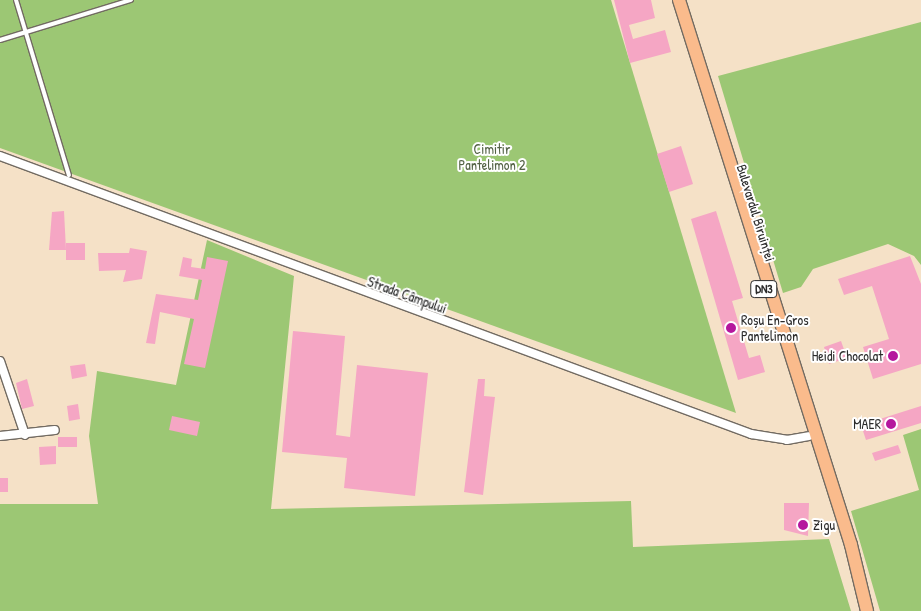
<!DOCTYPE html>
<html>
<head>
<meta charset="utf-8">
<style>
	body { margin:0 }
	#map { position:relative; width:921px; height:611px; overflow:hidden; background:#f5e1c7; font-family:"Patrick Hand",sans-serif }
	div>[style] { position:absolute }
	.green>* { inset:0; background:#9cc774 }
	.building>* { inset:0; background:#f5a6c4 }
	.roads { filter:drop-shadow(1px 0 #726b62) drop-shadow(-1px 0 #726b62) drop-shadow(0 1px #726b62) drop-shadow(0 -1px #726b62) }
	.lane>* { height:4px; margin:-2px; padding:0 2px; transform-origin:2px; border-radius:2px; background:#fff }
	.street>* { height:8px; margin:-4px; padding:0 4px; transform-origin:4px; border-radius:4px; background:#fff }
	.primary>* { height:12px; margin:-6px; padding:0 6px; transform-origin:6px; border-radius:6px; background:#fabb8c }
	.dots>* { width:14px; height:14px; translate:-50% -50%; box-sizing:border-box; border:2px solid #fff; border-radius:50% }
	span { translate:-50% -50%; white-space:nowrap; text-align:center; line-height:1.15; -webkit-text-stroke:4px #fff; paint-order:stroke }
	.shield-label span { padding:1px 4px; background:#fff; border:1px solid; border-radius:4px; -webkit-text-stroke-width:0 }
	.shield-label { font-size:12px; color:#2b2b2b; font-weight:700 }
	.park-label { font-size:14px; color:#536245 }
	.street-label { font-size:14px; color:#2b2b2b }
	.poi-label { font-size:14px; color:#2b2b2b }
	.left { translate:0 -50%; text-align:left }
	.right { translate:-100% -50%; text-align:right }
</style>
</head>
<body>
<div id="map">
	<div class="green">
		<div style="clip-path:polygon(0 0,611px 0,736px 413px,0 148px)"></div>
		<div style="clip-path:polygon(921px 22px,921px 265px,914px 256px,888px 244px,813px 269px,801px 287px,783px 293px,718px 76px)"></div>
		<div style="clip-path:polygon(207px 240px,294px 276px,271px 509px,631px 501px,633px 547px,829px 539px,851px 611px,0 611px,0 504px,98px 504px,89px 436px,97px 371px,176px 385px)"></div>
		<div style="clip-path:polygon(921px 429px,921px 611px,880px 611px,851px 511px,919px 490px,903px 435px)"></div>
	</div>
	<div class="building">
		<div style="clip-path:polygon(614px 0,651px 0,655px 18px,629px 25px,633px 39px,665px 30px,671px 52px,630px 63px)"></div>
		<div style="clip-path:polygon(681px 146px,693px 184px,669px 192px,657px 154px)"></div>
		<div style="clip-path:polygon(64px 211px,66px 250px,49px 250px,52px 212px)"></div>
		<div style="clip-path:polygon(716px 211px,743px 298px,732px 301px,749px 358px,760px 355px,765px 372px,738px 380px,691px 219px)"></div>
		<div style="clip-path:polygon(66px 243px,85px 243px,85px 260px,66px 260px)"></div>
		<div style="clip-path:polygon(130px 248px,147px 251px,142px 279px,123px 282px,126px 270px,99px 271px,98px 253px,129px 253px)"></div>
		<div style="clip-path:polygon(910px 256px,921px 284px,921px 364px,873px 379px,863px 347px,889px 339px,872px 286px,844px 295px,838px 279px)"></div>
		<div style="clip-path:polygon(183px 257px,192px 259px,191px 267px,205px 269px,207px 257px,228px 261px,205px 368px,184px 364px,194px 319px,160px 312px,155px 344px,146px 343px,156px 294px,198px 300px,202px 280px,179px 276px)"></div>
		<div style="clip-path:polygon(293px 331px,345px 336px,336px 435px,350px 437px,357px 365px,428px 373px,415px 496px,344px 488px,347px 458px,282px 452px)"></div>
		<div style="clip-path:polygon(841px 341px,847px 358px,829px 364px,824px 347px)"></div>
		<div style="clip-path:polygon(85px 364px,87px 376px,72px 379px,70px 366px)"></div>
		<div style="clip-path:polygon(27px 379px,34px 406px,22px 409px,16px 383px)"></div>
		<div style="clip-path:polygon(478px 379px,485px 379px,484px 396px,495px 397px,483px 495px,464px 492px)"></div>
		<div style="clip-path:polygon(78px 404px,80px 419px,69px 421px,67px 406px)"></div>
		<div style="clip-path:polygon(921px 406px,921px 423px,866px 440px,861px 425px)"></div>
		<div style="clip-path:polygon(172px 416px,200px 422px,197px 436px,169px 430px)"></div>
		<div style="clip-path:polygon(58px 437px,77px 437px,77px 447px,58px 447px)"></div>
		<div style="clip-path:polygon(898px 445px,901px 453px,875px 461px,872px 453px)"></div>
		<div style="clip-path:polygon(56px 446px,56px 464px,40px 465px,39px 447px)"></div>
		<div style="clip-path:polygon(0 478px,8px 478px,8px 492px,0 492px)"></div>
		<div style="clip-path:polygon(784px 503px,809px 503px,808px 536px,784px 530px)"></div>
	</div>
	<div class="roads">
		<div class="lane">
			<div style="left:16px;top:0;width:183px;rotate:73.2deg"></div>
			<div style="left:0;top:40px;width:137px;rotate:-17deg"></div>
		</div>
		<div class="street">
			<div style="left:0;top:156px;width:801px;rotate:20.31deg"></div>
			<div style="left:751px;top:434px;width:36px;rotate:9deg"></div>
			<div style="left:787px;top:440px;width:22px;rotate:-10deg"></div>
			<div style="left:0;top:361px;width:78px;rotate:71.3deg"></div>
			<div style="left:0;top:436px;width:55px;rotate:-6.2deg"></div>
		</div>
		<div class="primary">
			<div style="left:679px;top:0;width:571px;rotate:72.48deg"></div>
			<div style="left:851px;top:545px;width:68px;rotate:76.4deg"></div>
		</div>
	</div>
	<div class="dots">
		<div style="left:731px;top:328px;background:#b5179e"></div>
		<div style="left:893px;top:356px;background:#b5179e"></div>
		<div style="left:891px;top:424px;background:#b5179e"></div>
		<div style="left:803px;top:525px;background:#b5179e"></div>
	</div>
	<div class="shield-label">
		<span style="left:764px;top:289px">DN3</span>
	</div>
	<div class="park-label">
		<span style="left:492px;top:157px">Cimitir<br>Pantelimon 2</span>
	</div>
	<div class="street-label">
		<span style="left:756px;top:213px;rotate:73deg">Bulevardul Biruinței</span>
		<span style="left:407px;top:295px;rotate:20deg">Strada Câmpului</span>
	</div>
	<div class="poi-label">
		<span class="left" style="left:741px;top:328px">Roșu En-Gros<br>Pantelimon</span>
		<span class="right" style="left:883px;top:356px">Heidi Chocolat</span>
		<span class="right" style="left:881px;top:424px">MAER</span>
		<span class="left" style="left:813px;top:525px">Zigu</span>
	</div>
</div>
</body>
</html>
